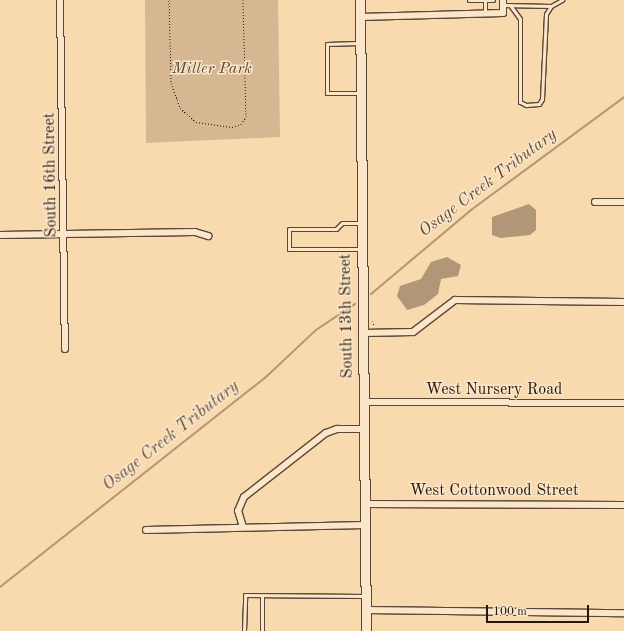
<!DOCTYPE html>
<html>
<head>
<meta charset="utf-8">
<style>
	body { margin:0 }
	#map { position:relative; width:624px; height:631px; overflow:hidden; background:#f9d9ae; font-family:"Old Standard TT",serif }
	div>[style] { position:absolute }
	.green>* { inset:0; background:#d5b892 }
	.water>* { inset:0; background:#b19777 }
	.stream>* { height:2px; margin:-1px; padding:0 1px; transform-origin:1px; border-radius:1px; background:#b19777 }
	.path>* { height:1px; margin-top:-0.5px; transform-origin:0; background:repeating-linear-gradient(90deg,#24180b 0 1px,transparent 0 3px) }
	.roads { filter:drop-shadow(1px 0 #594834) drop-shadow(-1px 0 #594834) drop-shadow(0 1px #594834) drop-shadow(0 -1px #594834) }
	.lane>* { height:3px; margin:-1.5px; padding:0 1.5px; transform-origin:1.5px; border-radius:1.5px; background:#fbe6ca }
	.street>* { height:6px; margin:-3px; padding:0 3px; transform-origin:3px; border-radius:3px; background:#fbe6ca }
	.secondary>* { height:9px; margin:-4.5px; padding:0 4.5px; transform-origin:4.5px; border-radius:4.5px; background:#fbe6ca }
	span { translate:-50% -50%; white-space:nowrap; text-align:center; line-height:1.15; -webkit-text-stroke:3px #fbe6ca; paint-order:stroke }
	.park-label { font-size:16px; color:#594834; font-style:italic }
	.street-label { font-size:16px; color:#24180b }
	.water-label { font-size:17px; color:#5c4b36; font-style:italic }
	.scale { position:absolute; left:486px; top:605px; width:103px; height:18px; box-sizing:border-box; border:2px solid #24180b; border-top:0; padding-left:5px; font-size:12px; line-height:14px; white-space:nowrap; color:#24180b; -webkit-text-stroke:3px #fbe6ca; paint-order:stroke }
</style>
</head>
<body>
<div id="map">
	<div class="green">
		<div style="clip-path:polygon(145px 0,278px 0,280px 137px,146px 143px)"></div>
	</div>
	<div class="water">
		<div style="clip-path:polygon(529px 204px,536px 210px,536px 230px,530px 235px,501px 238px,492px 235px,492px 217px)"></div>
		<div style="clip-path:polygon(447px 257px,461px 265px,458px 276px,441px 279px,438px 294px,424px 305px,407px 310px,397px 296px,400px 286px,421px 279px,431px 262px)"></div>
	</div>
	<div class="stream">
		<div style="left:371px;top:294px;width:131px;rotate:-40deg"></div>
		<div style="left:471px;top:210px;width:190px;rotate:-36.4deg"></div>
		<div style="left:0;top:587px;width:340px;rotate:-38.3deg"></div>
		<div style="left:267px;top:376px;width:67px;rotate:-43.2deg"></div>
		<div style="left:316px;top:330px;width:47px;rotate:-33.7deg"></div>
	</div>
	<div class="path">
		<div style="left:169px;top:0;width:83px;rotate:88.6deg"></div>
		<div style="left:171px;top:83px;width:27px;rotate:70deg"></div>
		<div style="left:180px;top:108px;width:21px;rotate:41deg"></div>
		<div style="left:196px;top:122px;width:36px;rotate:8deg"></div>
		<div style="left:232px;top:127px;width:9px;rotate:-18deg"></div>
		<div style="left:241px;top:124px;width:9px;rotate:-54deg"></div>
		<div style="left:246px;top:117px;width:117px;rotate:-91.5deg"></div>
		<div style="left:372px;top:321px;width:4px;rotate:63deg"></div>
	</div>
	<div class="roads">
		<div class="lane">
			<div style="left:469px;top:0;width:24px"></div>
			<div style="left:485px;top:0;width:14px;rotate:90deg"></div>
			<div style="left:503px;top:5px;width:48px;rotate:1.2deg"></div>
			<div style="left:551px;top:6px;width:13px;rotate:-29deg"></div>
			<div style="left:510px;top:5px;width:17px;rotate:54deg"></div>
			<div style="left:520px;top:19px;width:83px;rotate:90deg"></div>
			<div style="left:520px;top:102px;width:7px;rotate:27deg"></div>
			<div style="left:526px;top:105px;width:13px;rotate:-4deg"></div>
			<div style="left:539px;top:104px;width:6px;rotate:-59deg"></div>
			<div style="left:542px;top:99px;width:85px;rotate:-87.3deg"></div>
			<div style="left:546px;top:14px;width:9px;rotate:-58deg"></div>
			<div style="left:358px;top:43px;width:31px;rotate:178deg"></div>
			<div style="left:327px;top:44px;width:49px;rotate:90deg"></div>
			<div style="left:327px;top:93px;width:33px"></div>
			<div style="left:360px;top:249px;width:71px;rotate:180deg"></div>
			<div style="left:289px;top:249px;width:20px;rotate:-90deg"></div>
			<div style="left:289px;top:229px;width:47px"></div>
			<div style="left:336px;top:229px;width:8px;rotate:-45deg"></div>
			<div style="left:342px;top:223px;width:20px"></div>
			<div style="left:262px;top:596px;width:35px;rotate:90deg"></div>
			<div style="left:244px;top:631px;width:36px;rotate:-88deg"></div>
			<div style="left:245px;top:595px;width:119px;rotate:0.5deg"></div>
		</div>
		<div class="street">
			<div style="left:60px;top:0;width:349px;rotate:89.2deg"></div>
			<div style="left:360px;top:17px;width:143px;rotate:-1.6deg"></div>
			<div style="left:503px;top:13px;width:13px;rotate:-90deg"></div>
			<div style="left:595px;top:202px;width:29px"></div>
			<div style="left:0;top:235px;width:195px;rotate:-0.9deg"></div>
			<div style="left:195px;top:232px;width:14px;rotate:17deg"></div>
			<div style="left:363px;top:333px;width:50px;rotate:-1.1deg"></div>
			<div style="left:413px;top:332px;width:53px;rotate:-37.3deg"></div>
			<div style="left:455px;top:300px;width:169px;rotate:0.7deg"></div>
			<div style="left:363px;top:402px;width:261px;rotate:0.2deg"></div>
			<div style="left:364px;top:504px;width:260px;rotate:0.2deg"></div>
			<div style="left:243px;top:527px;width:17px;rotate:-107deg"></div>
			<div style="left:238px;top:511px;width:15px;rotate:-67deg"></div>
			<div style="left:244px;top:497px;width:104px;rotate:-38deg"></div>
			<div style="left:326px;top:433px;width:12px;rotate:-20deg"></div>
			<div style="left:337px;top:429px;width:26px"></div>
			<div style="left:146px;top:530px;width:219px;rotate:-1.3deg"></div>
			<div style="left:366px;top:610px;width:258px;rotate:0.7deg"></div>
		</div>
		<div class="secondary">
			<div style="left:360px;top:0;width:631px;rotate:89.46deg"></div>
		</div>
	</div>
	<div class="park-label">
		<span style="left:212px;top:69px">Miller Park</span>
	</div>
	<div class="street-label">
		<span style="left:51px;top:175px;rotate:-91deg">South 16th Street</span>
		<span style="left:347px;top:316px;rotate:-91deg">South 13th Street</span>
		<span style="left:494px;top:390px">West Nursery Road</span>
		<span style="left:494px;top:491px">West Cottonwood Street</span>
	</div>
	<div class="water-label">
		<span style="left:488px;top:183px;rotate:-37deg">Osage Creek Tributary</span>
		<span style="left:171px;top:436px;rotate:-38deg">Osage Creek Tributary</span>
	</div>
	<div class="scale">100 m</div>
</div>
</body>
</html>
